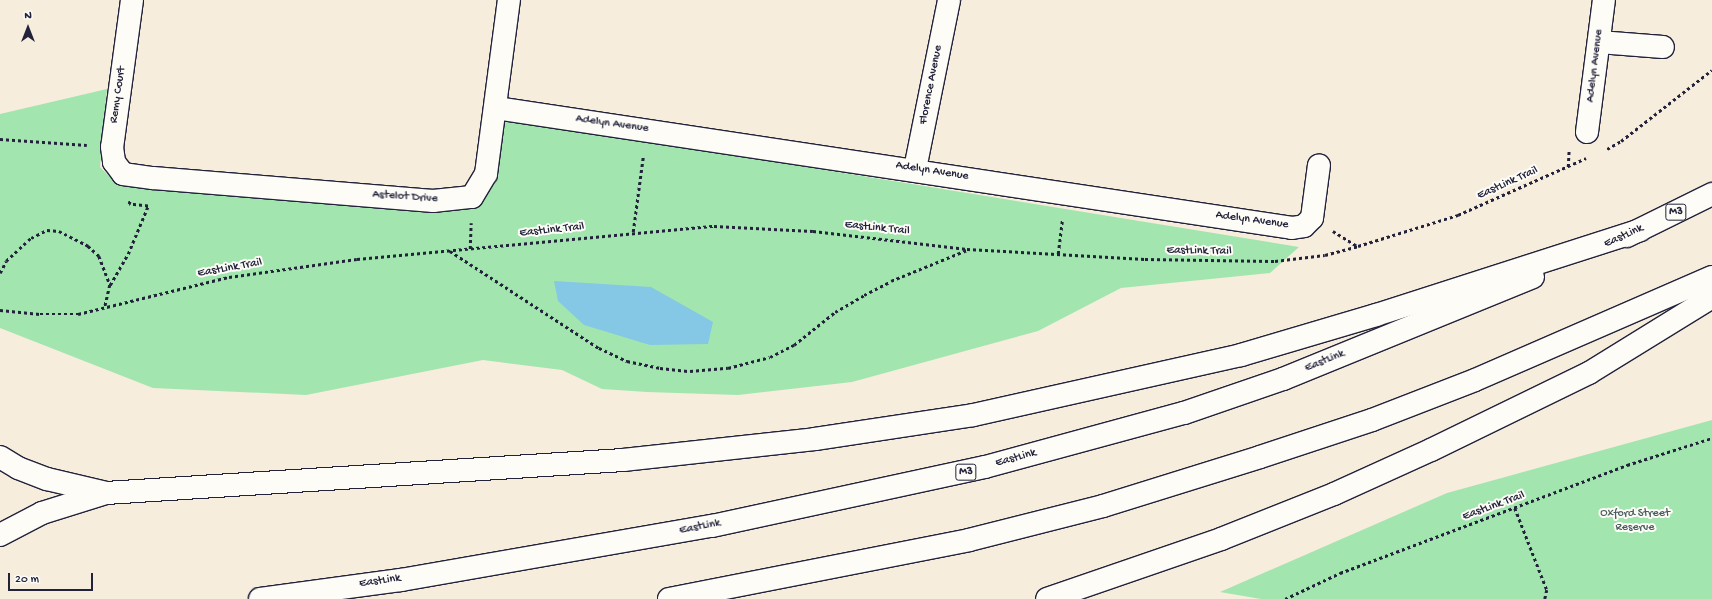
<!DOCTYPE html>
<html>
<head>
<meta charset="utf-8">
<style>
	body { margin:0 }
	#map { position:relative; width:1712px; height:599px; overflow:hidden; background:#f7eddc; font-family:"Gochi Hand",sans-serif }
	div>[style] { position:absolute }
	.green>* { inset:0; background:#a3e5af }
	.water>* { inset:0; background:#84c8e5 }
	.path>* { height:2.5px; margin-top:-1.25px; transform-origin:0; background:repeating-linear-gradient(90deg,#22223b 0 3px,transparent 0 6px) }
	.roads { filter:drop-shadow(1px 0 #22223b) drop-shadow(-1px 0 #22223b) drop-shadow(0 1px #22223b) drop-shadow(0 -1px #22223b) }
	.minor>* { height:22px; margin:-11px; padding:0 11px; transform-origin:11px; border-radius:11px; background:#fdfcf7 }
	.highway>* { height:22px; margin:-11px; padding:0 11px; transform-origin:11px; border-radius:11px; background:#fdfcf7 }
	span { translate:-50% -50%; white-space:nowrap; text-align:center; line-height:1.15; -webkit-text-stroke:4px #fdfcf7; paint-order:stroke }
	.shield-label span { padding:1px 3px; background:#fdfcf7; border:1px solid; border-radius:3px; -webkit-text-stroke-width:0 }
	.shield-label { font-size:11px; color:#22223b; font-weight:700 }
	.street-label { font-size:12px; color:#22223b }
	.park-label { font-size:12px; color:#495c5e }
	.north { position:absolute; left:8px; top:8px; width:40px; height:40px; -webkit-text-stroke:3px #fdfcf7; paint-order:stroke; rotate:0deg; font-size:11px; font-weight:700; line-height:16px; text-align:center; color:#22223b }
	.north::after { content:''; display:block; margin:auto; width:14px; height:18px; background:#22223b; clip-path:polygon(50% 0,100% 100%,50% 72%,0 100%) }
	.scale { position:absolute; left:8px; top:573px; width:85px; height:18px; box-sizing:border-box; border:2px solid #22223b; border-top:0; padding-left:5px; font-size:12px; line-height:14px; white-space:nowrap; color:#22223b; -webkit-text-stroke:3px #fdfcf7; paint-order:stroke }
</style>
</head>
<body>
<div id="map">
	<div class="green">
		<div style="clip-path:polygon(107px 89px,100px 167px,119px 186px,430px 213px,480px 206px,495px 176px,505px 118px,1299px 247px,1270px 273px,1121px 288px,1038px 331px,852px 382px,738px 395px,647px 392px,602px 389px,562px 370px,483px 360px,306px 395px,153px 388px,0 328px,0 114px)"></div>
		<div style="clip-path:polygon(1712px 420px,1712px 599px,1261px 599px,1220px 592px,1447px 493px)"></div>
	</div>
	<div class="water">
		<div style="clip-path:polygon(554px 281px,651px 287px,713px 322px,708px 344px,650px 345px,584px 325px,558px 301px)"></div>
	</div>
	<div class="path">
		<div style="left:0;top:139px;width:87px;rotate:3.9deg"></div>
		<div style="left:1607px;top:149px;width:16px;rotate:-30deg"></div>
		<div style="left:1621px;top:141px;width:115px;rotate:-38deg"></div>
		<div style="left:1568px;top:167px;width:17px;rotate:-87deg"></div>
		<div style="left:1333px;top:231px;width:28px;rotate:32deg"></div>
		<div style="left:633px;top:232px;width:76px;rotate:-82.4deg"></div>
		<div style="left:470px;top:249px;width:26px;rotate:-88deg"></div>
		<div style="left:450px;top:251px;width:178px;rotate:33.1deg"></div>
		<div style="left:599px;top:348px;width:31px;rotate:25deg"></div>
		<div style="left:627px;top:361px;width:34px;rotate:12deg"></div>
		<div style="left:660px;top:368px;width:30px;rotate:6deg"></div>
		<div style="left:690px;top:371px;width:38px;rotate:-5deg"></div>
		<div style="left:728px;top:368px;width:43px;rotate:-14.7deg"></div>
		<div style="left:770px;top:357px;width:27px;rotate:-27deg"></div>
		<div style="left:794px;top:345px;width:53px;rotate:-38.8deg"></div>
		<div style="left:835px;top:312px;width:34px;rotate:-30deg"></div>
		<div style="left:864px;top:295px;width:30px;rotate:-27deg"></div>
		<div style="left:891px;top:281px;width:82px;rotate:-22.2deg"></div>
		<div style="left:1058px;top:254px;width:35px;rotate:-83deg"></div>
		<div style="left:0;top:273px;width:13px;rotate:-63deg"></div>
		<div style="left:6px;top:261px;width:34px;rotate:-43deg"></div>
		<div style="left:31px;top:238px;width:18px;rotate:-27deg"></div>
		<div style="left:47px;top:230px;width:12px;rotate:5deg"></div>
		<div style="left:59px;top:231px;width:33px;rotate:27deg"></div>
		<div style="left:88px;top:246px;width:15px;rotate:42deg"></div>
		<div style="left:99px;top:256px;width:31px;rotate:69deg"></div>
		<div style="left:110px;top:285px;width:22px;rotate:103deg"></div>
		<div style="left:110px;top:285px;width:36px;rotate:-60deg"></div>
		<div style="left:128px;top:254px;width:52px;rotate:-67.4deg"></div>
		<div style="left:148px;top:206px;width:19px;rotate:-174deg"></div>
		<div style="left:129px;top:204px;width:4px;rotate:-76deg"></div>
		<div style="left:0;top:310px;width:40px;rotate:5.7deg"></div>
		<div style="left:40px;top:314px;width:38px"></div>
		<div style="left:78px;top:314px;width:155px;rotate:-13.8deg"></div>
		<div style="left:229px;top:277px;width:129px;rotate:-8deg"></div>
		<div style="left:357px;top:259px;width:359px;rotate:-5.3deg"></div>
		<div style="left:714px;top:226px;width:99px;rotate:2.9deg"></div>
		<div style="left:813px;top:231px;width:155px;rotate:6.7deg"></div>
		<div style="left:967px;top:249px;width:178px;rotate:3.2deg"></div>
		<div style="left:1145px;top:259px;width:130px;rotate:0.9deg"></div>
		<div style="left:1275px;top:261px;width:50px;rotate:-6.8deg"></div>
		<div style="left:1325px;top:255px;width:34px;rotate:-15deg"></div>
		<div style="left:1358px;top:246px;width:105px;rotate:-17.2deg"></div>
		<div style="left:1458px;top:215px;width:140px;rotate:-24deg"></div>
		<div style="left:1515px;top:508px;width:88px;rotate:68.7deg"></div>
		<div style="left:1547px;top:590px;width:9px;rotate:103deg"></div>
		<div style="left:1285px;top:599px;width:61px;rotate:-25.3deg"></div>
		<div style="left:1340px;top:573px;width:307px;rotate:-20.6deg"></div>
		<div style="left:1627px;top:465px;width:89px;rotate:-17.6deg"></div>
	</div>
	<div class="roads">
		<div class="minor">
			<div style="left:132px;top:0;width:148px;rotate:97.7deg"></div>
			<div style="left:112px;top:147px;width:15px;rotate:82deg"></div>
			<div style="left:114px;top:162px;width:15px;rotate:53deg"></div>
			<div style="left:123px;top:174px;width:30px;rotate:8deg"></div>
			<div style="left:153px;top:178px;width:281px;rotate:4.7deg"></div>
			<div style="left:433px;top:201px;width:39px;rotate:-6deg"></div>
			<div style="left:472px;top:197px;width:27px;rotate:-59deg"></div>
			<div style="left:486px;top:174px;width:176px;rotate:-82.5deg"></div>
			<div style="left:1599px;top:42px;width:64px;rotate:4.5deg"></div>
			<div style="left:496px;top:108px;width:805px;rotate:8.57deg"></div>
			<div style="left:1292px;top:228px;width:12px;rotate:-9deg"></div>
			<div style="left:1304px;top:226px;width:11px;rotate:-45deg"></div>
			<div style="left:1312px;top:218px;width:53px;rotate:-82.5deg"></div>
			<div style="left:1587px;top:132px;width:133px;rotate:-82.7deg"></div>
			<div style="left:915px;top:169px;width:172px;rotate:-78.6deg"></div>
		</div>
		<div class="highway">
			<div style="left:1627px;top:236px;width:95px;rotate:-26.3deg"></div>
			<div style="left:0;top:457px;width:21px;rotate:31deg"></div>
			<div style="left:18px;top:468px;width:31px;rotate:21deg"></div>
			<div style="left:47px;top:479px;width:61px;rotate:13.3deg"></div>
			<div style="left:0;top:535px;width:47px;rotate:-27.6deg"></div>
			<div style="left:42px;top:513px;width:67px;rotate:-17.4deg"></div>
			<div style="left:106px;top:493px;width:518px;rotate:-3.65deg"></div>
			<div style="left:623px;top:460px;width:193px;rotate:-6.2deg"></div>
			<div style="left:815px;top:439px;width:160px;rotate:-8.6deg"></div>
			<div style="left:973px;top:415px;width:275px;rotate:-12.6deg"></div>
			<div style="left:1241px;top:355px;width:141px;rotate:-16.5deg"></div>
			<div style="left:1376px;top:315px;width:277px;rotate:-17.8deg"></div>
			<div style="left:260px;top:599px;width:142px;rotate:-7.7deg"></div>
			<div style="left:401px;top:580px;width:316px;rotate:-9.9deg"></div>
			<div style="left:712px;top:526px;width:279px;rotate:-12.2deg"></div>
			<div style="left:985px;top:467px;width:206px;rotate:-15.2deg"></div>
			<div style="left:1184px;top:413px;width:105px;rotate:-19deg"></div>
			<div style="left:1283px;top:379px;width:270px;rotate:-22.2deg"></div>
			<div style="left:669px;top:599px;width:306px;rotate:-11.1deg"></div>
			<div style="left:969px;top:540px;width:138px;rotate:-14.2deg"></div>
			<div style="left:1103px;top:506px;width:164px;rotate:-17.3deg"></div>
			<div style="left:1260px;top:457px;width:118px;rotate:-18.3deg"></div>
			<div style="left:1372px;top:420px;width:110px;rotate:-21.2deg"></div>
			<div style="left:1475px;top:380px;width:258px;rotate:-23.5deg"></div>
			<div style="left:1047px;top:599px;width:184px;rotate:-19deg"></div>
			<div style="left:1221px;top:539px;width:122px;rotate:-21.7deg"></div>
			<div style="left:1334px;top:494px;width:107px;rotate:-24.4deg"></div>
			<div style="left:1431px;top:450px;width:176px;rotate:-26deg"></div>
			<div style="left:1589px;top:373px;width:145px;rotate:-31.7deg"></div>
		</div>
	</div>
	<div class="shield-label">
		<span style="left:1676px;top:212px">M3</span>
		<span style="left:966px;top:472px">M3</span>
	</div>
	<div class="street-label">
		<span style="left:1596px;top:66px;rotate:-83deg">Adelyn Avenue</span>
		<span style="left:932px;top:85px;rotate:-79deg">Florence Avenue</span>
		<span style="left:119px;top:95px;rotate:-82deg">Remy Court</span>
		<span style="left:612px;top:125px;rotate:8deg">Adelyn Avenue</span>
		<span style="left:932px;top:172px;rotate:9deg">Adelyn Avenue</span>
		<span style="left:1508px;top:184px;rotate:-24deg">EastLink Trail</span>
		<span style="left:405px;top:198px;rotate:4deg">Astelot Drive</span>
		<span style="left:1252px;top:221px;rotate:8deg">Adelyn Avenue</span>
		<span style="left:877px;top:229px;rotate:6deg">EastLink Trail</span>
		<span style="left:552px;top:231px;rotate:-6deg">EastLink Trail</span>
		<span style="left:1624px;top:237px;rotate:-24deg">EastLink</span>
		<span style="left:1199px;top:252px;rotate:1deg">EastLink Trail</span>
		<span style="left:230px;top:269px;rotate:-10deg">EastLink Trail</span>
		<span style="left:1325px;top:362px;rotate:-22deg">EastLink</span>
		<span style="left:1016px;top:459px;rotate:-15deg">EastLink</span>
		<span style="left:1494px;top:507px;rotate:-20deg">EastLink Trail</span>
		<span style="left:700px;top:528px;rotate:-11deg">EastLink</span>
		<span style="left:380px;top:582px;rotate:-8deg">EastLink</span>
	</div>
	<div class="park-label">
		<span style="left:1635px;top:522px">Oxford Street<br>Reserve</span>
	</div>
	<div class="north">N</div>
	<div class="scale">20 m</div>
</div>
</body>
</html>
